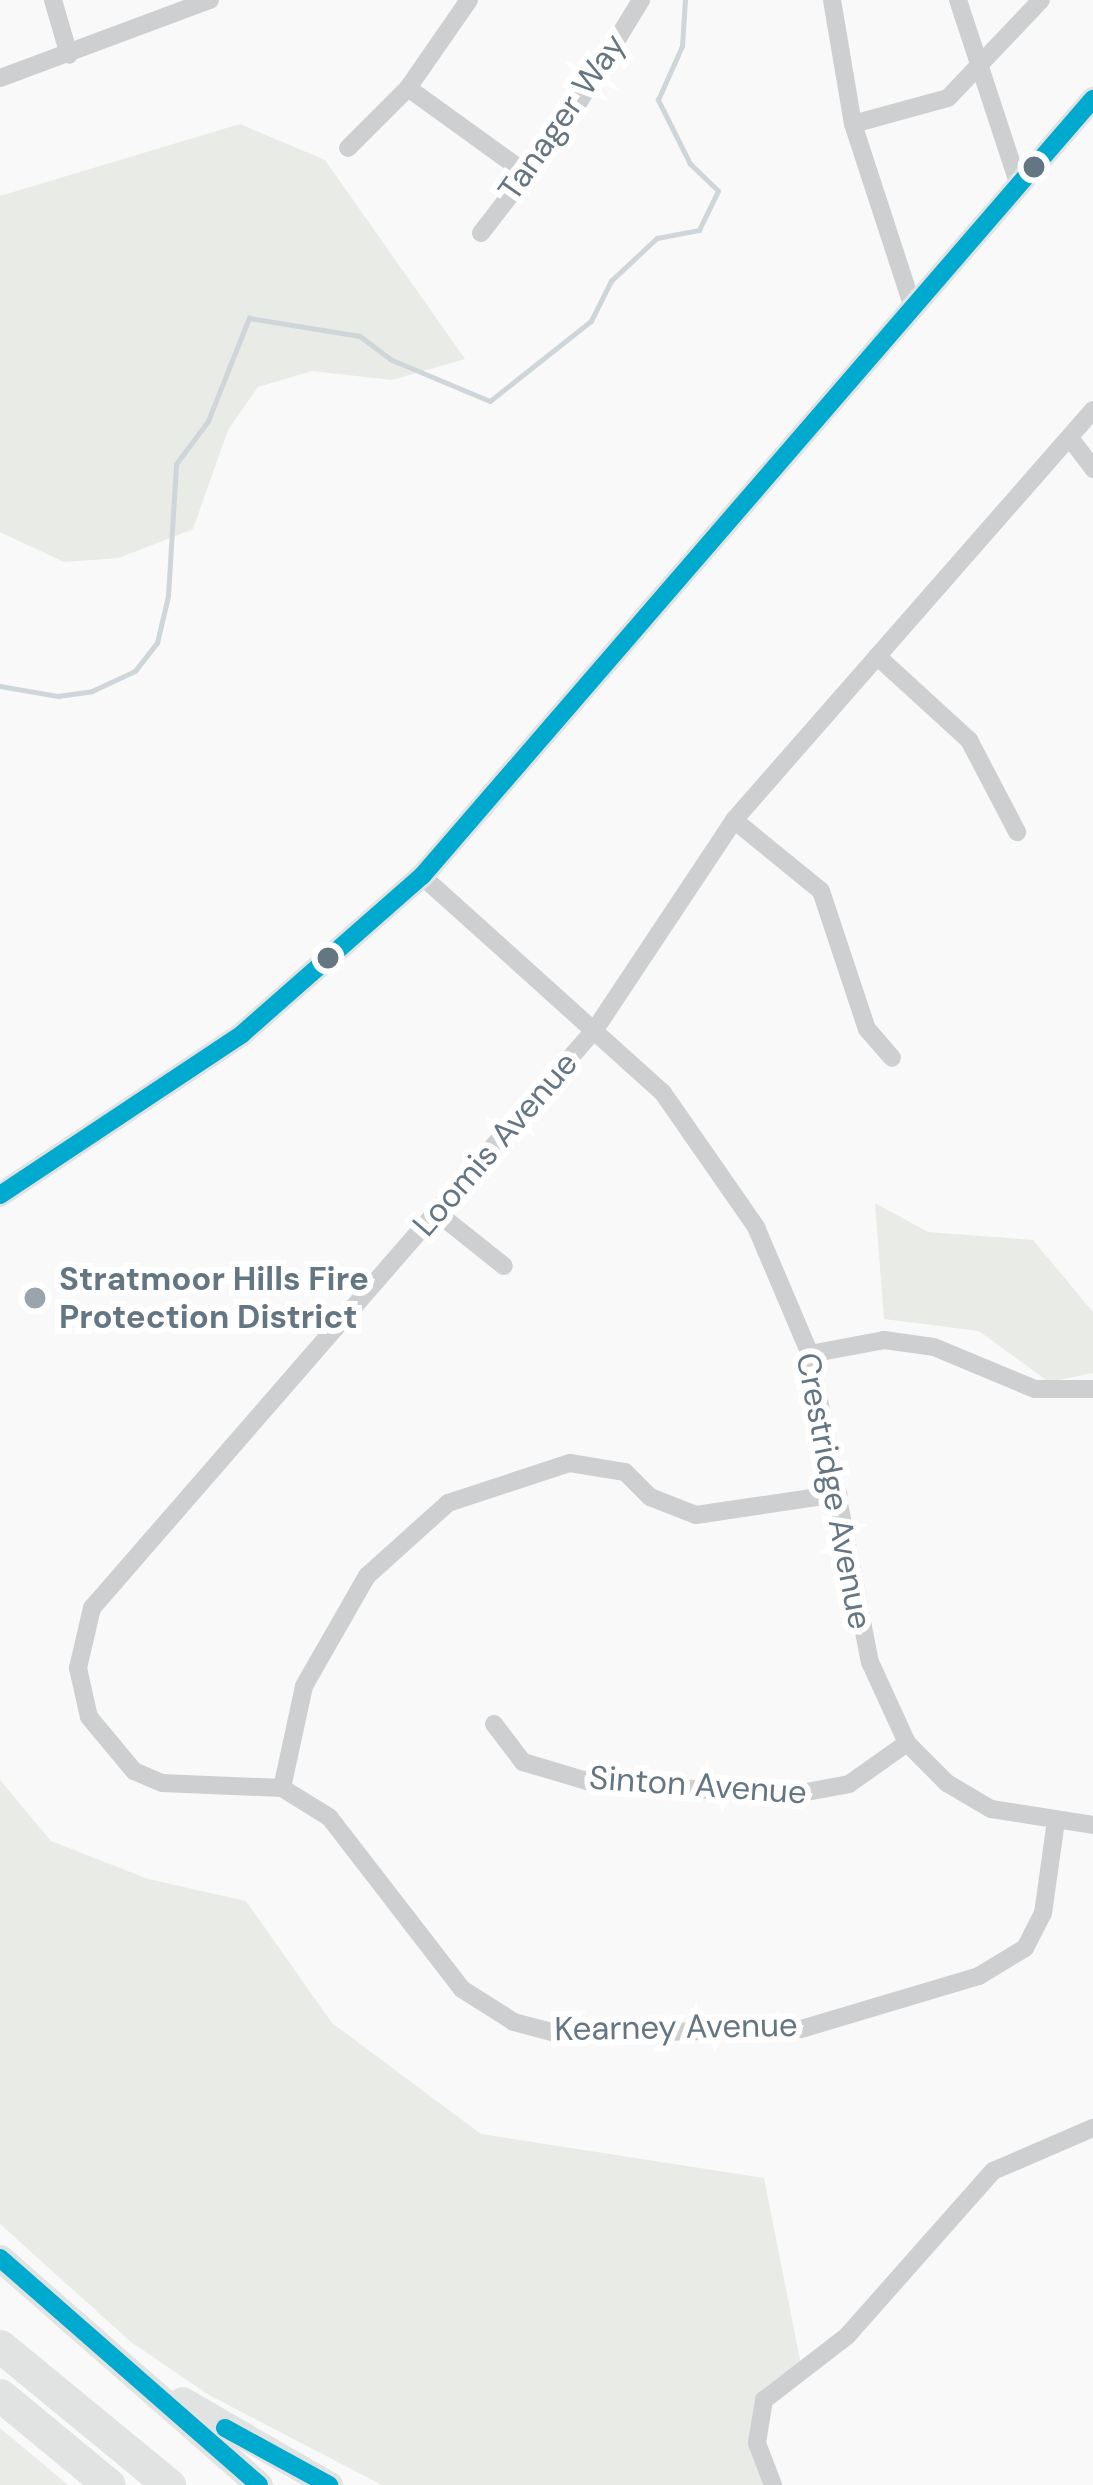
<!DOCTYPE html>
<html>
<head>
<meta charset="utf-8">
<style>
	body { margin:0 }
	#map { position:relative; width:1093px; height:2485px; overflow:hidden; background:#f9f9f9; font-family:"DM Sans",sans-serif }
	div>[style] { position:absolute }
	.green>* { inset:0; background:#e8ebe6 }
	.stream>* { height:4.5px; margin:-2.25px; padding:0 2.25px; transform-origin:2.25px; border-radius:2.25px; background:#ced6d9 }
	.minor>* { height:18px; margin:-9px; padding:0 9px; transform-origin:9px; border-radius:9px; background:#cecfd0 }
	.secondary>* { height:24px; margin:-12px; padding:0 12px; transform-origin:12px; border-radius:12px; background:#e1e2e2 }
	.primary>* { height:27px; margin:-13.5px; padding:0 13.5px; transform-origin:13.5px; border-radius:13.5px; background:#e1e2e2 }
	.motorway>* { height:33px; margin:-16.5px; padding:0 16.5px; transform-origin:16.5px; border-radius:16.5px; background:#e1e2e2 }
	.bus-1>* { height:18px; margin:-9px; padding:0 9px; transform-origin:9px; border-radius:9px; background:#00a9ce }
	.dots>* { width:33px; height:33px; translate:-50% -50%; box-sizing:border-box; border:6px solid #fff; border-radius:50% }
	span { translate:-50% -50%; white-space:nowrap; text-align:center; line-height:1.15; -webkit-text-stroke:12px #fff; paint-order:stroke }
	.street-label { font-size:33px; color:#657683 }
	.poi-label { font-size:33px; color:#657683; font-weight:700 }
	.left { translate:0 -50%; text-align:left }
</style>
</head>
<body>
<div id="map">
	<div class="green">
		<div style="clip-path:polygon(240px 124px,325px 160px,465px 359px,392px 380px,312px 371px,258px 387px,228px 430px,193px 529px,119px 558px,64px 562px,0 532px,0 196px)"></div>
		<div style="clip-path:polygon(875px 1203px,928px 1232px,1033px 1240px,1093px 1312px,1093px 1373px,1049px 1382px,979px 1331px,884px 1319px)"></div>
		<div style="clip-path:polygon(0 1780px,51px 1841px,148px 1879px,246px 1901px,332px 2023px,481px 2134px,764px 2178px,802px 2370px,764px 2400px,757px 2443px,773px 2485px,382px 2485px,209px 2395px,131px 2342px,0 2224px)"></div>
		<div style="clip-path:polygon(0 2428px,68px 2485px,0 2485px)"></div>
	</div>
	<div class="stream">
		<div style="left:0;top:686px;width:59px;rotate:9.8deg"></div>
		<div style="left:58px;top:696px;width:34px;rotate:-8deg"></div>
		<div style="left:92px;top:691px;width:47px;rotate:-24.9deg"></div>
		<div style="left:135px;top:671px;width:36px;rotate:-52deg"></div>
		<div style="left:157px;top:643px;width:48px;rotate:-76.8deg"></div>
		<div style="left:168px;top:596px;width:132px;rotate:-86.5deg"></div>
		<div style="left:176px;top:464px;width:54px;rotate:-53.3deg"></div>
		<div style="left:208px;top:421px;width:111px;rotate:-68.3deg"></div>
		<div style="left:249px;top:318px;width:112px;rotate:9.2deg"></div>
		<div style="left:360px;top:336px;width:38px;rotate:37deg"></div>
		<div style="left:390px;top:359px;width:108px;rotate:22.8deg"></div>
		<div style="left:490px;top:401px;width:129px;rotate:-38.4deg"></div>
		<div style="left:591px;top:321px;width:45px;rotate:-63.4deg"></div>
		<div style="left:611px;top:281px;width:63px;rotate:-43.1deg"></div>
		<div style="left:657px;top:238px;width:43px;rotate:-10.8deg"></div>
		<div style="left:699px;top:230px;width:43px;rotate:-64deg"></div>
		<div style="left:718px;top:191px;width:39px;rotate:-136deg"></div>
		<div style="left:690px;top:164px;width:72px;rotate:-116.6deg"></div>
		<div style="left:658px;top:100px;width:59px;rotate:-66deg"></div>
		<div style="left:682px;top:46px;width:46px;rotate:-86.3deg"></div>
	</div>
	<div class="minor">
		<div style="left:53px;top:0;width:57px;rotate:73.8deg"></div>
		<div style="left:832px;top:0;width:126px;rotate:80.4deg"></div>
		<div style="left:853px;top:124px;width:189px;rotate:71.9deg"></div>
		<div style="left:958px;top:0;width:195px;rotate:71.8deg"></div>
		<div style="left:0;top:78px;width:224px;rotate:-20.4deg"></div>
		<div style="left:408px;top:88px;width:145px;rotate:35.8deg"></div>
		<div style="left:853px;top:124px;width:98px;rotate:-15.3deg"></div>
		<div style="left:948px;top:98px;width:135px;rotate:-46.5deg"></div>
		<div style="left:348px;top:148px;width:85px;rotate:-45deg"></div>
		<div style="left:408px;top:88px;width:107px;rotate:-55.3deg"></div>
		<div style="left:481px;top:233px;width:139px;rotate:-52.3deg"></div>
		<div style="left:566px;top:123px;width:144px;rotate:-58.6deg"></div>
		<div style="left:1070px;top:438px;width:39px;rotate:53deg"></div>
		<div style="left:877px;top:656px;width:125px;rotate:42.4deg"></div>
		<div style="left:969px;top:740px;width:104px;rotate:62.4deg"></div>
		<div style="left:734px;top:820px;width:112px;rotate:39.2deg"></div>
		<div style="left:821px;top:891px;width:145px;rotate:71.6deg"></div>
		<div style="left:867px;top:1029px;width:38px;rotate:49deg"></div>
		<div style="left:422px;top:876px;width:324px;rotate:42deg"></div>
		<div style="left:663px;top:1093px;width:163px;rotate:55.2deg"></div>
		<div style="left:756px;top:1227px;width:138px;rotate:67deg"></div>
		<div style="left:810px;top:1354px;width:314px;rotate:79deg"></div>
		<div style="left:870px;top:1662px;width:89px;rotate:65.4deg"></div>
		<div style="left:907px;top:1743px;width:57px;rotate:45deg"></div>
		<div style="left:947px;top:1783px;width:51px;rotate:30.6deg"></div>
		<div style="left:991px;top:1809px;width:103px;rotate:8.9deg"></div>
		<div style="left:435px;top:1211px;width:88px;rotate:38.6deg"></div>
		<div style="left:810px;top:1354px;width:75px;rotate:-10.7deg"></div>
		<div style="left:884px;top:1340px;width:50px;rotate:8deg"></div>
		<div style="left:934px;top:1347px;width:109px;rotate:22.6deg"></div>
		<div style="left:1035px;top:1389px;width:58px"></div>
		<div style="left:494px;top:1724px;width:48px;rotate:52.7deg"></div>
		<div style="left:523px;top:1762px;width:67px;rotate:16.5deg"></div>
		<div style="left:587px;top:1781px;width:199px;rotate:4.3deg"></div>
		<div style="left:785px;top:1796px;width:65px;rotate:-10.6deg"></div>
		<div style="left:849px;top:1784px;width:71px;rotate:-35.3deg"></div>
		<div style="left:282px;top:1788px;width:104px;rotate:-77.8deg"></div>
		<div style="left:304px;top:1686px;width:127px;rotate:-60.2deg"></div>
		<div style="left:367px;top:1576px;width:109px;rotate:-42deg"></div>
		<div style="left:448px;top:1503px;width:128px;rotate:-18.2deg"></div>
		<div style="left:570px;top:1463px;width:56px;rotate:9.3deg"></div>
		<div style="left:625px;top:1472px;width:35px;rotate:45deg"></div>
		<div style="left:650px;top:1497px;width:49px;rotate:21.4deg"></div>
		<div style="left:696px;top:1515px;width:144px;rotate:-8.4deg"></div>
		<div style="left:1056px;top:1821px;width:93px;rotate:98deg"></div>
		<div style="left:1043px;top:1913px;width:39px;rotate:117deg"></div>
		<div style="left:1025px;top:1948px;width:54px;rotate:148.7deg"></div>
		<div style="left:979px;top:1976px;width:186px;rotate:163.4deg"></div>
		<div style="left:801px;top:2029px;width:242px;rotate:178.8deg"></div>
		<div style="left:559px;top:2034px;width:47px;rotate:-165.1deg"></div>
		<div style="left:514px;top:2022px;width:62px;rotate:-147.6deg"></div>
		<div style="left:462px;top:1989px;width:217px;rotate:-127.7deg"></div>
		<div style="left:329px;top:1817px;width:55px;rotate:-148.3deg"></div>
		<div style="left:282px;top:1788px;width:120px;rotate:-177.6deg"></div>
		<div style="left:162px;top:1783px;width:30px;rotate:-157deg"></div>
		<div style="left:134px;top:1771px;width:70px;rotate:-129.8deg"></div>
		<div style="left:89px;top:1717px;width:50px;rotate:-102.7deg"></div>
		<div style="left:78px;top:1668px;width:62px;rotate:-76.9deg"></div>
		<div style="left:92px;top:1608px;width:768px;rotate:-49.01deg"></div>
		<div style="left:596px;top:1028px;width:250px;rotate:-56.4deg"></div>
		<div style="left:734px;top:820px;width:545px;rotate:-48.79deg"></div>
		<div style="left:773px;top:2485px;width:45px;rotate:-110.9deg"></div>
		<div style="left:757px;top:2443px;width:44px;rotate:-80.8deg"></div>
		<div style="left:764px;top:2400px;width:105px;rotate:-37.6deg"></div>
		<div style="left:847px;top:2336px;width:220px;rotate:-48.5deg"></div>
		<div style="left:993px;top:2171px;width:109px;rotate:-23.3deg"></div>
	</div>
	<div class="secondary">
		<div style="left:0;top:1195px;width:291px;rotate:-33.6deg"></div>
		<div style="left:242px;top:1034px;width:240px;rotate:-41.3deg"></div>
		<div style="left:422px;top:876px;width:1027px;rotate:-49.19deg"></div>
	</div>
	<div class="primary">
		<div style="left:0;top:2258px;width:344px;rotate:41.2deg"></div>
		<div style="left:182px;top:2400px;width:170px;rotate:30deg"></div>
	</div>
	<div class="motorway">
		<div style="left:0;top:2346px;width:219px;rotate:39.4deg"></div>
		<div style="left:0;top:2395px;width:141px;rotate:39.5deg"></div>
	</div>
	<div class="bus-1">
		<div style="left:0;top:1195px;width:291px;rotate:-33.6deg"></div>
		<div style="left:242px;top:1034px;width:240px;rotate:-41.3deg"></div>
		<div style="left:422px;top:876px;width:1027px;rotate:-49.19deg"></div>
		<div style="left:0;top:2258px;width:344px;rotate:41.2deg"></div>
		<div style="left:225px;top:2428px;width:119px;rotate:28.7deg"></div>
	</div>
	<div class="dots">
		<div style="left:1034px;top:167px;background:#657683"></div>
		<div style="left:328px;top:958px;background:#657683"></div>
		<div style="left:35px;top:1298px;background:#99a4ac"></div>
	</div>
	<div class="street-label">
		<span style="left:562px;top:117px;rotate:-55deg">Tanager Way</span>
		<span style="left:495px;top:1144px;rotate:-49deg">Loomis Avenue</span>
		<span style="left:834px;top:1491px;rotate:79deg">Crestridge Avenue</span>
		<span style="left:698px;top:1785px;rotate:4deg">Sinton Avenue</span>
		<span style="left:676px;top:2027px;rotate:-1deg">Kearney Avenue</span>
	</div>
	<div class="poi-label">
		<span class="left" style="left:59px;top:1298px">Stratmoor Hills Fire<br>Protection District</span>
	</div>
</div>
</body>
</html>
